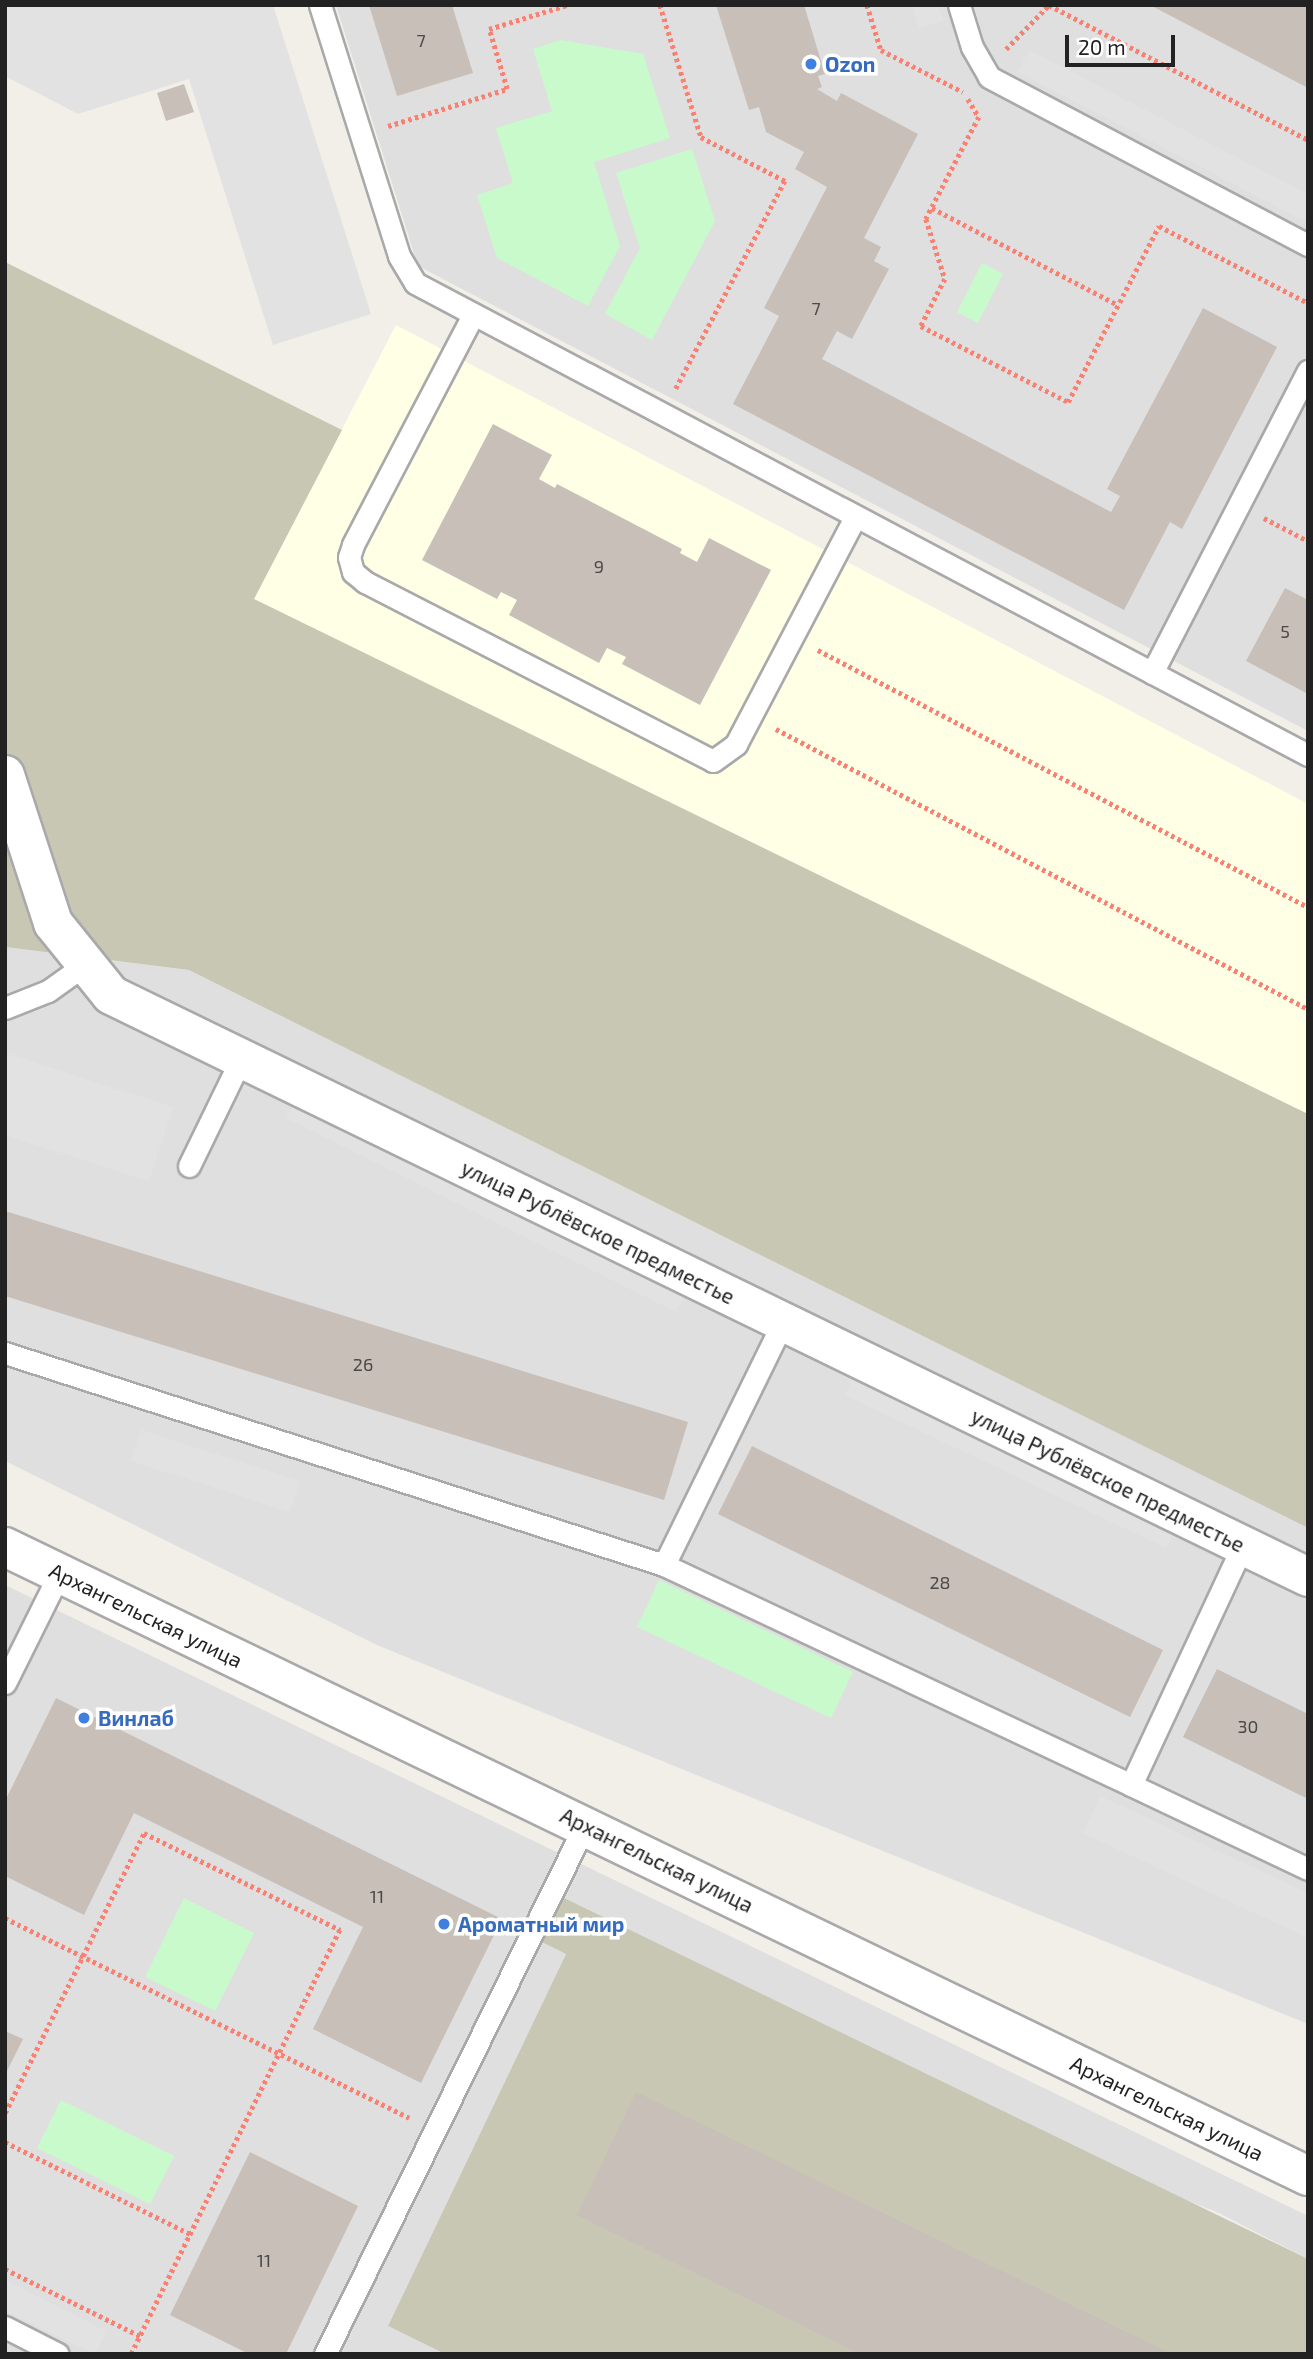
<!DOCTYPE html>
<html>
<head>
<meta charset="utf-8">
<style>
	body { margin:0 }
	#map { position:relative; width:1313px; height:2359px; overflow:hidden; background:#f2efe9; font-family:"Exo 2",sans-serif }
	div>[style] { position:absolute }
	.residential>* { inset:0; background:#e0dfdf }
	.education>* { inset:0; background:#ffffe5 }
	.construction>* { inset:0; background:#c7c7b4 }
	.park>* { inset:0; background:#c8facc }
	.parking>* { inset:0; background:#e2e2e2 }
	.building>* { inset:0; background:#c7bfb8 }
	.path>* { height:4.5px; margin-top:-2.25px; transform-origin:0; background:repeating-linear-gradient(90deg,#fa8072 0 3.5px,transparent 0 7px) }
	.roads { filter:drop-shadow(2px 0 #a9a9a9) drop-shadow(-2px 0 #a9a9a9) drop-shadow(0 2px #a9a9a9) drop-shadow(0 -2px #a9a9a9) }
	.service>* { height:21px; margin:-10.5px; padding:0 10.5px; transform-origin:10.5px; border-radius:10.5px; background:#fff }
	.minor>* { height:38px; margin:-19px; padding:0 19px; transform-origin:19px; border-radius:19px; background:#fff }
	.dots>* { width:19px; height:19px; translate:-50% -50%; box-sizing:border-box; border:4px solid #fff; border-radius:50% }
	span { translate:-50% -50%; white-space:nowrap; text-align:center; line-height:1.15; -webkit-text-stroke:7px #fff; paint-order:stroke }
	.number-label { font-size:18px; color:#4b4948 }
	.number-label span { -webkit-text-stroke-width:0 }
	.shop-label { font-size:21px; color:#366cbe; font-weight:700 }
	.left { translate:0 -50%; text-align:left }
	.street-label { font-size:21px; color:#222 }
	.frame { position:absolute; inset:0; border:7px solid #222; pointer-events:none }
	.scale { position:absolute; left:1065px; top:35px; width:110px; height:32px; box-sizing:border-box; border:4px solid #222; border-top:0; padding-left:9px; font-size:21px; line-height:24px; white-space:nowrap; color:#222; -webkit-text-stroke:5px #fff; paint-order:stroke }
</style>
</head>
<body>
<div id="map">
	<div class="residential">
		<div style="clip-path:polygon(336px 5px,1308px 5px,1308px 731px,418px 266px)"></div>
		<div style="clip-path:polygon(5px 947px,189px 970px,1308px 1528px,1308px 2024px,377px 1645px,5px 1461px)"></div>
		<div style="clip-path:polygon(5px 1585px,1308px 2216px,1308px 2259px,1219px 2213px,566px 1954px,388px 2326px,445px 2354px,5px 2354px)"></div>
	</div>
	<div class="education">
		<div style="clip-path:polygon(396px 325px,1308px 804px,1308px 1114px,254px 599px)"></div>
	</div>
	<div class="construction">
		<div style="clip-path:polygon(5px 262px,342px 430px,254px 599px,1308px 1114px,1308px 1528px,189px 970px,5px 947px)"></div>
		<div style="clip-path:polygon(564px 1898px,1308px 2259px,1308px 2354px,445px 2354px,388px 2326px,566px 1954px,542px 1942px)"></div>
	</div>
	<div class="park">
		<div style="clip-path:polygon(561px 40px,643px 54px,670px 138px,594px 162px,620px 246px,588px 306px,497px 258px,477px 195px,513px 183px,496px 128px,552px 111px,533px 49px)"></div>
		<div style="clip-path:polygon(692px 149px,715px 221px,652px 340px,605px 314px,640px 248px,616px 173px)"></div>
		<div style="clip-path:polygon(982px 263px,1003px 274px,978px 323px,957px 312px)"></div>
		<div style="clip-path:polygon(659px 1580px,853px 1672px,831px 1718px,637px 1627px)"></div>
		<div style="clip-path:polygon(184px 1898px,254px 1933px,215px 2011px,145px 1977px)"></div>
		<div style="clip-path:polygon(61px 2100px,174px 2156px,150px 2204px,37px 2148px)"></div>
	</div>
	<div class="parking">
		<div style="clip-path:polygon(5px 5px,273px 5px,371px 314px,273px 345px,189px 79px,78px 114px,5px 76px)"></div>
		<div style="clip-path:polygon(912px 5px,938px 5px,943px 20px,919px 28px)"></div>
		<div style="clip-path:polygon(1029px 50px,1308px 194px,1308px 223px,1018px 72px)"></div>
		<div style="clip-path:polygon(5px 1053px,173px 1107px,149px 1181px,5px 1135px)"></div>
		<div style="clip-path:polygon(298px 1096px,687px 1290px,676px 1312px,286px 1118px)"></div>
		<div style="clip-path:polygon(857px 1369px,1179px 1522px,1166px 1548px,845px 1395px)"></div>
		<div style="clip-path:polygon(141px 1430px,300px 1481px,290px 1512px,131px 1461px)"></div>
		<div style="clip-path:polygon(1100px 1796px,1308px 1893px,1308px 1938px,1083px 1833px)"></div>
		<div style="clip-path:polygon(5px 2280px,106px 2331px,95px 2354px,5px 2311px)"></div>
	</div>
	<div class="building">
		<div style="clip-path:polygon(369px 5px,452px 5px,473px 73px,397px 96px)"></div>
		<div style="clip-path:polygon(716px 5px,804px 5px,825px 74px,818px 76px,822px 87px,817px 89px,837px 101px,841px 93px,918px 134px,864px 238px,881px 247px,874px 261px,889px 269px,852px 339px,837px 331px,822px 359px,1111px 512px,1120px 496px,1107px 489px,1203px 308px,1277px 347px,1182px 529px,1170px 522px,1124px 610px,733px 404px,779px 316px,764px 308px,827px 187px,795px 169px,804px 152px,766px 132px,759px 107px,749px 110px)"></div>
		<div style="clip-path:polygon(1150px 5px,1308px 5px,1308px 88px)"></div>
		<div style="clip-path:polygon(184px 84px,194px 112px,166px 121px,157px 93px)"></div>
		<div style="clip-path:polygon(493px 424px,552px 455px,539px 479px,555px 488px,557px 484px,682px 549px,680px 553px,697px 562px,709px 538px,771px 570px,700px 705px,622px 664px,626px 657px,607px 648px,599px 663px,509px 615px,517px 600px,501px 592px,497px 599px,422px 560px)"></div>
		<div style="clip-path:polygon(1285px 588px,1308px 600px,1308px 694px,1246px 661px)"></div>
		<div style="clip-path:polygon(5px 1211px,688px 1422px,664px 1500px,5px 1296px)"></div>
		<div style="clip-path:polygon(752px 1446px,1163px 1650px,1130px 1717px,718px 1514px)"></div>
		<div style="clip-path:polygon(1217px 1669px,1308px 1714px,1308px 1799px,1183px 1737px)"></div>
		<div style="clip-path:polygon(56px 1698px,502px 1919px,421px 2083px,313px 2029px,363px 1927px,134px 1813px,84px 1915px,5px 1876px,5px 1801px)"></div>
		<div style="clip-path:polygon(5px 2031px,23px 2039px,5px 2075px)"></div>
		<div style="clip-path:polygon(636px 2092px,1171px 2354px,860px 2354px,577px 2215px)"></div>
		<div style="clip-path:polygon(250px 2152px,358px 2206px,286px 2354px,249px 2354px,170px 2315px)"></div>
	</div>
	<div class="path">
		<div style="left:660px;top:5px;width:138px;rotate:72.7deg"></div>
		<div style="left:701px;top:137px;width:95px;rotate:27.6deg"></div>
		<div style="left:785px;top:181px;width:235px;rotate:117.7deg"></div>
		<div style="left:867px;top:5px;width:47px;rotate:72.7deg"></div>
		<div style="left:881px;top:50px;width:92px;rotate:27.1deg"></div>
		<div style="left:1006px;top:49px;width:62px;rotate:-45.7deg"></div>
		<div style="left:1049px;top:5px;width:292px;rotate:27.5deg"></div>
		<div style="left:968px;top:99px;width:21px;rotate:59deg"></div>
		<div style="left:979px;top:117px;width:115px;rotate:117.5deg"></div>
		<div style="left:926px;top:219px;width:63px;rotate:72.4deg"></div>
		<div style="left:945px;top:279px;width:53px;rotate:117.1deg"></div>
		<div style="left:921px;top:326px;width:165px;rotate:27.3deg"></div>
		<div style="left:1068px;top:402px;width:198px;rotate:-62.7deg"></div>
		<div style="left:1159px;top:226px;width:168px;rotate:27.3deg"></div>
		<div style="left:388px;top:126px;width:125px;rotate:-17.3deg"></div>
		<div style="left:507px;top:89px;width:63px;rotate:-106.7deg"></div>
		<div style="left:489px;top:29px;width:82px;rotate:-17.1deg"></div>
		<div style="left:932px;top:208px;width:210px;rotate:27.5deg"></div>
		<div style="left:1264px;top:518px;width:50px;rotate:27.6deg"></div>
		<div style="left:818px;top:650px;width:553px;rotate:27.68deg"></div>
		<div style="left:776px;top:729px;width:601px;rotate:27.76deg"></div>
		<div style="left:5px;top:1918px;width:451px;rotate:26.3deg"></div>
		<div style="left:5px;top:2113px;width:313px;rotate:-63.6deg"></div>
		<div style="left:144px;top:1833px;width:219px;rotate:26.3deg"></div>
		<div style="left:340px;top:1930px;width:473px;rotate:116.2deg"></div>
		<div style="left:5px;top:2142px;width:207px;rotate:26.4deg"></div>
		<div style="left:5px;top:2269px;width:151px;rotate:26.4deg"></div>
	</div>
	<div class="roads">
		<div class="service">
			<div style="left:320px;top:5px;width:263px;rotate:72.5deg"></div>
			<div style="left:399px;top:256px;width:31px;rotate:59deg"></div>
			<div style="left:415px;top:283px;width:1010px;rotate:27.86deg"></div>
			<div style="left:959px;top:5px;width:44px;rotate:72.8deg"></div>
			<div style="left:972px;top:47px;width:34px;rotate:60deg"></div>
			<div style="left:989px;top:77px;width:361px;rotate:27.8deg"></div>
			<div style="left:473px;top:315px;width:259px;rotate:117.6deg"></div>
			<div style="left:353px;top:545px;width:13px;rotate:108deg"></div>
			<div style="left:349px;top:557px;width:16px;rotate:75deg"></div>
			<div style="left:353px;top:572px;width:16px;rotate:40deg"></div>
			<div style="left:365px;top:582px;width:391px;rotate:27.2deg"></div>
			<div style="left:713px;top:761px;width:29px;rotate:-36deg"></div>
			<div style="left:736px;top:744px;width:256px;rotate:-62.3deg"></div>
			<div style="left:1152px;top:673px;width:340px;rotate:-62.7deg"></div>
			<div style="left:5px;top:1008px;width:46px;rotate:-21.6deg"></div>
			<div style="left:48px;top:991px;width:43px;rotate:-35.5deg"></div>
			<div style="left:189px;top:1166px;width:119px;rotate:-64.1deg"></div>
			<div style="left:5px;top:1353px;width:692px;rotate:17.83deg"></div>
			<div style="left:664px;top:1565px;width:271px;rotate:-63.9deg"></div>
			<div style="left:664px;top:1565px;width:516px;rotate:25.22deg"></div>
			<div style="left:1131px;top:1785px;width:265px;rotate:-65deg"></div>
			<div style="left:5px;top:1683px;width:122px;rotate:-63.6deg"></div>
			<div style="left:1131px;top:1785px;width:196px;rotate:25.4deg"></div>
			<div style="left:5px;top:2327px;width:59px;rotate:27deg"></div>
			<div style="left:325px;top:2354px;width:589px;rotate:-63.83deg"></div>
		</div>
		<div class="minor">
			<div style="left:5px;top:775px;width:156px;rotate:72deg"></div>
			<div style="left:53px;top:923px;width:92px;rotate:51.1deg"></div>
			<div style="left:111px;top:995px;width:1331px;rotate:25.93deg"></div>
			<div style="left:5px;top:1547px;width:1447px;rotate:25.77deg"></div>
		</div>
	</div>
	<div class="dots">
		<div style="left:811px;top:64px;background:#3f7fe0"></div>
		<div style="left:84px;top:1718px;background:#3f7fe0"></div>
		<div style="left:444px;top:1924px;background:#3f7fe0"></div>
	</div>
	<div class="number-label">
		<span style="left:421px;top:40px">7</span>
		<span style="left:816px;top:308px">7</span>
		<span style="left:599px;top:566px">9</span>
		<span style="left:1285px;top:631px">5</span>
		<span style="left:363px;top:1364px">26</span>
		<span style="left:940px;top:1582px">28</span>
		<span style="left:1248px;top:1726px">30</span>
		<span style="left:377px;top:1896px">11</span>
		<span style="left:264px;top:2260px">11</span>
	</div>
	<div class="shop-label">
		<span class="left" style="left:825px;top:64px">Ozon</span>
		<span class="left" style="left:98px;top:1718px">Винлаб</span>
		<span class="left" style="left:458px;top:1924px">Ароматный мир</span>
	</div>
	<div class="street-label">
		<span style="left:598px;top:1232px;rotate:26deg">улица Рублёвское предместье</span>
		<span style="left:1108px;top:1480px;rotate:26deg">улица Рублёвское предместье</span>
		<span style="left:146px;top:1615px;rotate:26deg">Архангельская улица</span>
		<span style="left:657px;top:1860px;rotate:26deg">Архангельская улица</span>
		<span style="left:1167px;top:2108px;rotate:26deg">Архангельская улица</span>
	</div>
	<div class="frame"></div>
	<div class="scale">20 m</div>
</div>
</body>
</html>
